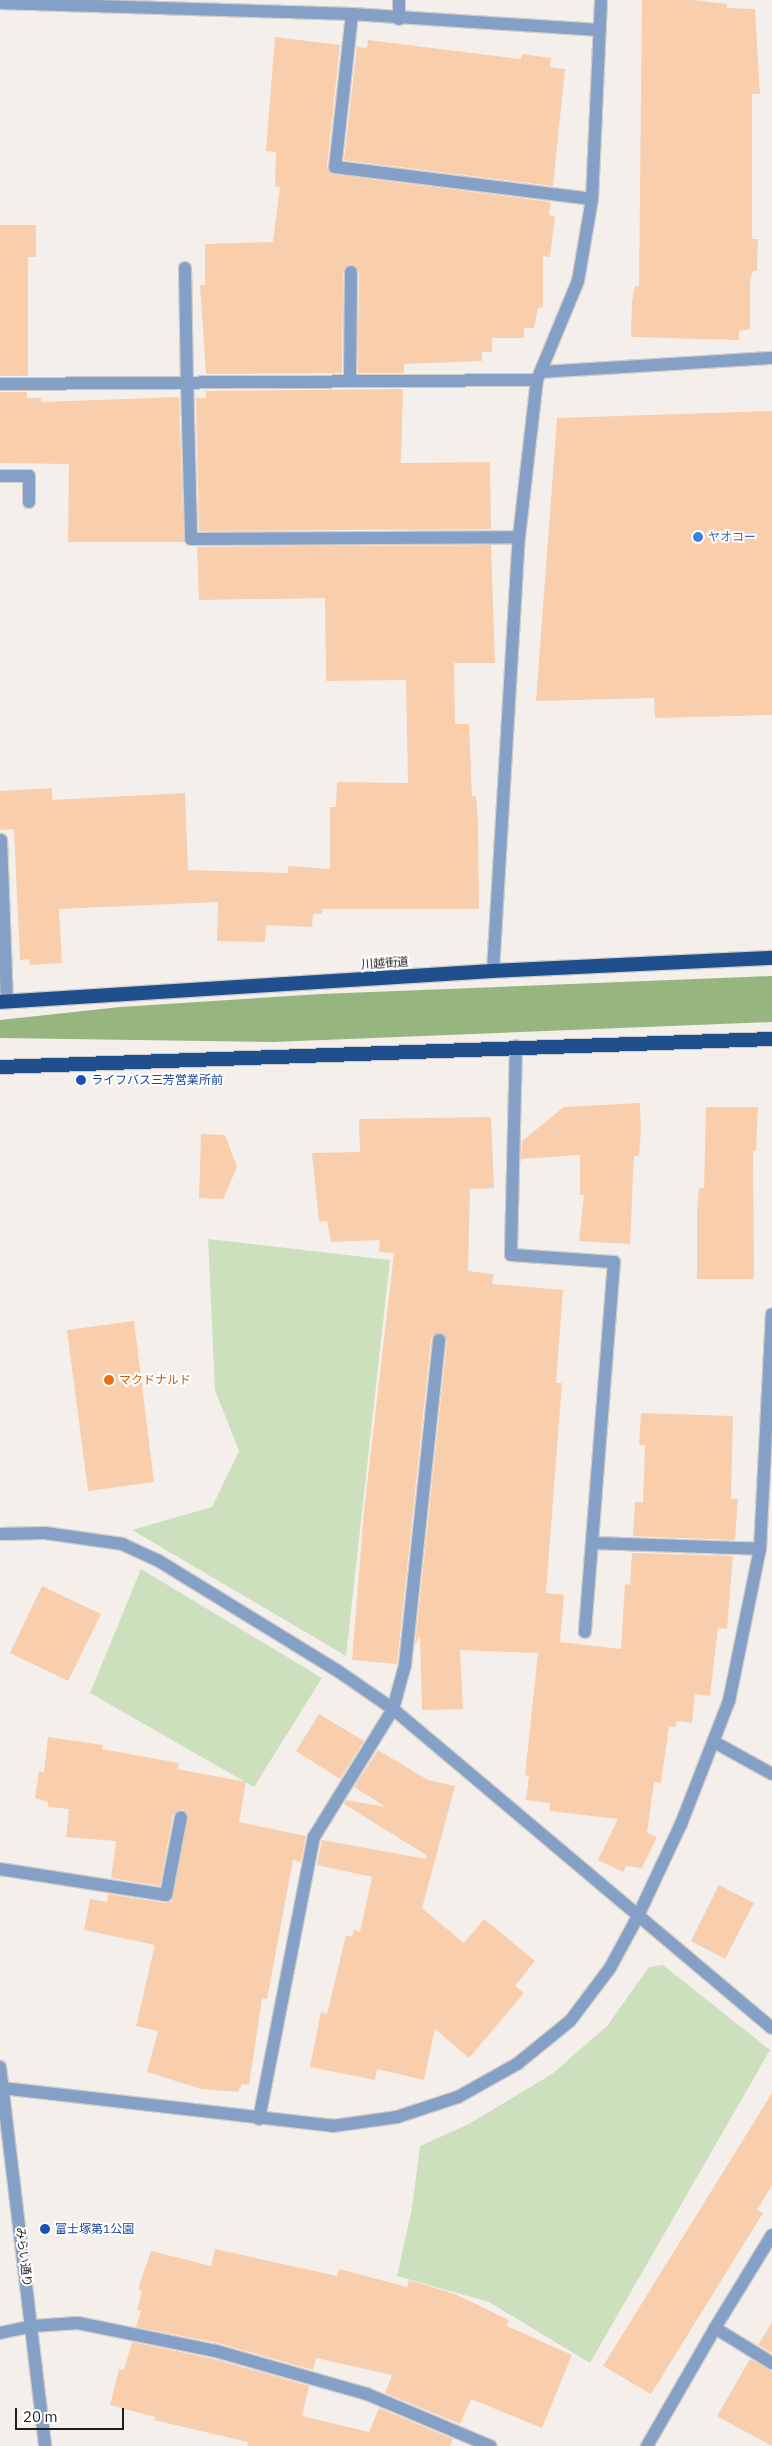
<!DOCTYPE html>
<html>
<head>
<meta charset="utf-8">
<style>
	body { margin:0 }
	#map { position:relative; width:772px; height:2446px; overflow:hidden; background:#f5efeb; font-family:"IBM Plex Sans","Noto Sans JP",sans-serif }
	div>[style] { position:absolute }
	.green>* { inset:0; background:#cde0bd }
	.forest>* { inset:0; background:#97b57f }
	.building>* { inset:0; background:#f9cead }
	.roads { filter:drop-shadow(1px 0 #d3cdca) drop-shadow(-1px 0 #d3cdca) drop-shadow(0 1px #d3cdca) drop-shadow(0 -1px #d3cdca) }
	.service>* { height:12px; margin:-6px; padding:0 6px; transform-origin:6px; border-radius:6px; background:#85a0c6 }
	.minor>* { height:12px; margin:-6px; padding:0 6px; transform-origin:6px; border-radius:6px; background:#85a0c6 }
	.tertiary>* { height:12px; margin:-6px; padding:0 6px; transform-origin:6px; border-radius:6px; background:#85a0c6 }
	.trunk>* { height:14px; margin:-7px; padding:0 7px; transform-origin:7px; border-radius:7px; background:#204f8e }
	.dots>* { width:14px; height:14px; translate:-50% -50%; box-sizing:border-box; border:2px solid #fff; border-radius:50% }
	span { translate:-50% -50%; white-space:nowrap; text-align:center; line-height:1.15; -webkit-text-stroke:4px #fff; paint-order:stroke }
	.shop-label { font-size:12px; color:#366cbe }
	.left { translate:0 -50%; text-align:left }
	.street-label { font-size:12px; color:#201d1c }
	.transit-label { font-size:12px; color:#164399 }
	.food-label { font-size:12px; color:#c56008 }
	.scale { position:absolute; left:15px; top:2408px; width:109px; height:22px; box-sizing:border-box; border:2px solid #201d1c; border-top:0; padding-left:6px; font-size:15px; line-height:18px; white-space:nowrap; color:#201d1c; -webkit-text-stroke:4px #fff; paint-order:stroke }
</style>
</head>
<body>
<div id="map">
	<div class="green">
		<div style="clip-path:polygon(208px 1239px,390px 1260px,346px 1656px,132px 1530px,212px 1507px,239px 1451px,215px 1390px)"></div>
		<div style="clip-path:polygon(141px 1569px,322px 1678px,254px 1787px,90px 1693px)"></div>
		<div style="clip-path:polygon(663px 1965px,770px 2050px,590px 2363px,489px 2302px,397px 2276px,412px 2208px,420px 2146px,469px 2124px,552px 2074px,607px 2026px,649px 1967px)"></div>
	</div>
	<div class="forest">
		<div style="clip-path:polygon(772px 976px,772px 1022px,273px 1042px,0 1038px,0 1020px,120px 1007px,321px 994px)"></div>
	</div>
	<div class="building">
		<div style="clip-path:polygon(642px 0,692px 0,727px 4px,727px 8px,755px 9px,760px 94px,752px 94px,752px 239px,758px 239px,757px 271px,753px 271px,750px 281px,750px 329px,739px 331px,739px 340px,631px 337px,632px 301px,635px 286px,639px 286px)"></div>
		<div style="clip-path:polygon(275px 37px,340px 45px,327px 166px,331px 174px,551px 202px,549px 215px,555px 216px,550px 257px,543px 256px,543px 307px,538px 308px,534px 328px,524px 328px,524px 338px,492px 338px,492px 352px,482px 352px,482px 361px,404px 364px,404px 373px,358px 373px,359px 272px,351px 264px,343px 272px,342px 373px,206px 374px,200px 285px,205px 285px,205px 244px,273px 242px,280px 187px,275px 187px,276px 152px,266px 151px)"></div>
		<div style="clip-path:polygon(368px 40px,521px 59px,522px 54px,551px 58px,550px 67px,565px 69px,553px 186px,344px 160px,357px 47px,367px 48px)"></div>
		<div style="clip-path:polygon(0 225px,36px 225px,36px 257px,28px 257px,28px 376px,0 376px)"></div>
		<div style="clip-path:polygon(403px 389px,401px 463px,490px 462px,491px 529px,199px 531px,196px 398px,206px 398px,206px 391px)"></div>
		<div style="clip-path:polygon(0 392px,27px 392px,27px 398px,41px 398px,41px 402px,179px 397px,184px 542px,68px 542px,69px 464px,0 463px)"></div>
		<div style="clip-path:polygon(772px 411px,772px 715px,655px 718px,654px 698px,536px 701px,557px 418px)"></div>
		<div style="clip-path:polygon(491px 545px,495px 663px,454px 663px,455px 724px,469px 724px,472px 796px,476px 796px,478px 823px,479px 909px,322px 909px,322px 914px,313px 914px,312px 927px,266px 925px,265px 942px,217px 941px,218px 902px,59px 909px,62px 963px,30px 965px,29px 959px,20px 960px,14px 829px,0 830px,0 791px,52px 788px,52px 800px,185px 793px,188px 870px,288px 873px,288px 866px,330px 869px,330px 807px,336px 807px,337px 782px,408px 783px,406px 680px,326px 681px,325px 598px,199px 600px,197px 547px)"></div>
		<div style="clip-path:polygon(640px 1103px,641px 1130px,639px 1156px,634px 1156px,630px 1244px,579px 1241px,584px 1195px,580px 1195px,580px 1155px,521px 1159px,522px 1141px,564px 1107px)"></div>
		<div style="clip-path:polygon(706px 1107px,758px 1107px,756px 1151px,753px 1151px,754px 1279px,697px 1279px,697px 1211px,699px 1188px,704px 1188px)"></div>
		<div style="clip-path:polygon(491px 1117px,494px 1188px,470px 1189px,468px 1271px,494px 1274px,492px 1284px,563px 1290px,556px 1383px,562px 1383px,546px 1593px,564px 1595px,560px 1642px,621px 1649px,625px 1584px,630px 1585px,632px 1553px,733px 1556px,727px 1629px,718px 1628px,710px 1696px,695px 1694px,692px 1723px,676px 1721px,676px 1727px,669px 1726px,661px 1783px,654px 1782px,647px 1833px,657px 1837px,642px 1868px,626px 1866px,623px 1872px,598px 1860px,618px 1819px,550px 1811px,550px 1803px,526px 1800px,529px 1776px,525px 1775px,538px 1653px,460px 1650px,463px 1709px,422px 1710px,420px 1636px,415px 1645px,447px 1341px,440px 1332px,431px 1339px,397px 1664px,352px 1660px,364px 1511px,394px 1253px,379px 1252px,380px 1240px,331px 1242px,327px 1221px,319px 1222px,312px 1153px,360px 1152px,359px 1119px)"></div>
		<div style="clip-path:polygon(201px 1134px,225px 1135px,237px 1167px,223px 1199px,199px 1198px)"></div>
		<div style="clip-path:polygon(134px 1321px,154px 1482px,88px 1491px,67px 1330px)"></div>
		<div style="clip-path:polygon(641px 1413px,733px 1416px,731px 1499px,738px 1499px,735px 1540px,633px 1536px,635px 1502px,643px 1502px,645px 1445px,639px 1445px)"></div>
		<div style="clip-path:polygon(42px 1586px,101px 1614px,68px 1681px,10px 1653px)"></div>
		<div style="clip-path:polygon(319px 1714px,364px 1741px,340px 1779px,296px 1751px)"></div>
		<div style="clip-path:polygon(48px 1737px,103px 1745px,102px 1749px,179px 1763px,177px 1769px,246px 1782px,239px 1822px,306px 1836px,301px 1862px,293px 1860px,267px 1999px,262px 1998px,249px 2085px,242px 2084px,238px 2092px,201px 2089px,147px 2072px,158px 2031px,136px 2026px,155px 1945px,84px 1930px,90px 1899px,107px 1902px,108px 1894px,165px 1903px,172px 1901px,188px 1814px,182px 1809px,173px 1815px,160px 1886px,111px 1878px,116px 1841px,66px 1837px,69px 1809px,48px 1807px,48px 1802px,35px 1798px,39px 1771px,44px 1772px)"></div>
		<div style="clip-path:polygon(378px 1750px,428px 1780px,455px 1786px,422px 1908px,464px 1943px,484px 1919px,535px 1961px,515px 1986px,524px 1993px,469px 2058px,435px 2029px,424px 2080px,377px 2069px,375px 2080px,310px 2067px,321px 2012px,327px 2014px,346px 1935px,352px 1937px,354px 1930px,360px 1932px,372px 1877px,317px 1865px,322px 1840px,426px 1859px,426px 1855px,344px 1804px,346px 1800px,386px 1807px,354px 1787px)"></div>
		<div style="clip-path:polygon(719px 1885px,754px 1903px,725px 1959px,691px 1941px)"></div>
		<div style="clip-path:polygon(772px 2093px,772px 2185px,757px 2210px,763px 2213px,651px 2394px,603px 2366px)"></div>
		<div style="clip-path:polygon(215px 2249px,337px 2276px,339px 2269px,407px 2287px,409px 2280px,455px 2294px,509px 2320px,507px 2326px,572px 2355px,542px 2428px,471px 2399px,460px 2424px,385px 2393px,392px 2375px,316px 2358px,313px 2370px,218px 2343px,136px 2327px,141px 2311px,137px 2310px,142px 2291px,138px 2289px,151px 2251px,211px 2266px)"></div>
		<div style="clip-path:polygon(772px 2322px,772px 2353px,758px 2345px)"></div>
		<div style="clip-path:polygon(132px 2342px,214px 2359px,309px 2386px,302px 2416px,369px 2432px,379px 2408px,453px 2439px,450px 2446px,247px 2446px,248px 2442px,154px 2420px,155px 2417px,110px 2405px,119px 2369px,124px 2370px)"></div>
		<div style="clip-path:polygon(750px 2359px,772px 2371px,772px 2446px,717px 2416px)"></div>
	</div>
	<div class="roads">
		<div class="service">
			<div style="left:185px;top:268px;width:113px;rotate:89deg"></div>
			<div style="left:350px;top:381px;width:109px;rotate:-89.5deg"></div>
			<div style="left:0;top:476px;width:29px"></div>
			<div style="left:29px;top:476px;width:26px;rotate:90deg"></div>
			<div style="left:1px;top:840px;width:161px;rotate:87.9deg"></div>
			<div style="left:0;top:1869px;width:168px;rotate:8.9deg"></div>
			<div style="left:166px;top:1895px;width:79px;rotate:-79.1deg"></div>
		</div>
		<div class="minor">
			<div style="left:399px;top:0;width:19px;rotate:90deg"></div>
			<div style="left:0;top:3px;width:352px;rotate:1.8deg"></div>
			<div style="left:352px;top:14px;width:248px;rotate:3.7deg"></div>
			<div style="left:352px;top:14px;width:154px;rotate:96.3deg"></div>
			<div style="left:335px;top:167px;width:259px;rotate:7.1deg"></div>
			<div style="left:541px;top:372px;width:231px;rotate:-3.5deg"></div>
			<div style="left:187px;top:381px;width:158px;rotate:88.5deg"></div>
			<div style="left:191px;top:539px;width:328px;rotate:-0.3deg"></div>
			<div style="left:0;top:384px;width:537px;rotate:-0.43deg"></div>
			<div style="left:493px;top:971px;width:435px;rotate:-86.6deg"></div>
			<div style="left:519px;top:537px;width:158px;rotate:-83.5deg"></div>
			<div style="left:537px;top:380px;width:107px;rotate:-67.5deg"></div>
			<div style="left:578px;top:281px;width:83px;rotate:-80.3deg"></div>
			<div style="left:592px;top:199px;width:199px;rotate:-87.4deg"></div>
			<div style="left:516px;top:1046px;width:209px;rotate:91.4deg"></div>
			<div style="left:511px;top:1255px;width:103px;rotate:3.9deg"></div>
			<div style="left:614px;top:1262px;width:371px;rotate:94.5deg"></div>
			<div style="left:0;top:1534px;width:45px;rotate:-1.3deg"></div>
			<div style="left:45px;top:1533px;width:78px;rotate:8.1deg"></div>
			<div style="left:122px;top:1544px;width:41px;rotate:24.7deg"></div>
			<div style="left:159px;top:1561px;width:210px;rotate:31.6deg"></div>
			<div style="left:338px;top:1671px;width:67px;rotate:34.6deg"></div>
			<div style="left:393px;top:1709px;width:495px;rotate:40.1deg"></div>
			<div style="left:592px;top:1543px;width:168px;rotate:2deg"></div>
			<div style="left:716px;top:1743px;width:64px;rotate:29deg"></div>
			<div style="left:2px;top:2088px;width:333px;rotate:6.5deg"></div>
			<div style="left:333px;top:2126px;width:65px;rotate:-8deg"></div>
			<div style="left:397px;top:2117px;width:64px;rotate:-18.2deg"></div>
			<div style="left:458px;top:2097px;width:68px;rotate:-29.2deg"></div>
			<div style="left:517px;top:2064px;width:68px;rotate:-39.1deg"></div>
			<div style="left:570px;top:2021px;width:66px;rotate:-53deg"></div>
			<div style="left:610px;top:1968px;width:57px;rotate:-61.6deg"></div>
			<div style="left:637px;top:1918px;width:104px;rotate:-64.9deg"></div>
			<div style="left:681px;top:1824px;width:132px;rotate:-68.7deg"></div>
			<div style="left:729px;top:1701px;width:155px;rotate:-78.5deg"></div>
			<div style="left:760px;top:1549px;width:235px;rotate:-87.1deg"></div>
			<div style="left:259px;top:2119px;width:287px;rotate:-79deg"></div>
			<div style="left:314px;top:1837px;width:150px;rotate:-58.3deg"></div>
			<div style="left:393px;top:1709px;width:46px;rotate:-74.7deg"></div>
			<div style="left:405px;top:1665px;width:327px;rotate:-84deg"></div>
			<div style="left:772px;top:2235px;width:109px;rotate:121.5deg"></div>
			<div style="left:715px;top:2328px;width:67px;rotate:31.6deg"></div>
			<div style="left:0;top:2333px;width:33px;rotate:-12deg"></div>
			<div style="left:32px;top:2326px;width:46px;rotate:-3.7deg"></div>
			<div style="left:78px;top:2323px;width:141px;rotate:11.5deg"></div>
			<div style="left:216px;top:2351px;width:157px;rotate:15.9deg"></div>
			<div style="left:367px;top:2394px;width:134px;rotate:22.9deg"></div>
			<div style="left:647px;top:2446px;width:136px;rotate:-60deg"></div>
		</div>
		<div class="tertiary">
			<div style="left:0;top:2067px;width:382px;rotate:83.2deg"></div>
		</div>
		<div class="trunk">
			<div style="left:0;top:1002px;width:494px;rotate:-3.6deg"></div>
			<div style="left:493px;top:971px;width:279px;rotate:-2.7deg"></div>
			<div style="left:0;top:1067px;width:773px;rotate:-2.08deg"></div>
		</div>
	</div>
	<div class="dots">
		<div style="left:698px;top:537px;background:#3f7fe0"></div>
		<div style="left:81px;top:1080px;background:#1a4fb4"></div>
		<div style="left:109px;top:1380px;background:#e8710a"></div>
		<div style="left:45px;top:2229px;background:#1a4fb4"></div>
	</div>
	<div class="shop-label">
		<span class="left" style="left:708px;top:537px">ヤオコー</span>
	</div>
	<div class="street-label">
		<span style="left:385px;top:963px;rotate:-4deg">川越街道</span>
		<span style="left:24px;top:2257px;rotate:83deg">みらい通り</span>
	</div>
	<div class="transit-label">
		<span class="left" style="left:91px;top:1080px">ライフバス三芳営業所前</span>
		<span class="left" style="left:55px;top:2229px">富士塚第1公園</span>
	</div>
	<div class="food-label">
		<span class="left" style="left:119px;top:1380px">マクドナルド</span>
	</div>
	<div class="scale">20 m</div>
</div>
</body>
</html>
